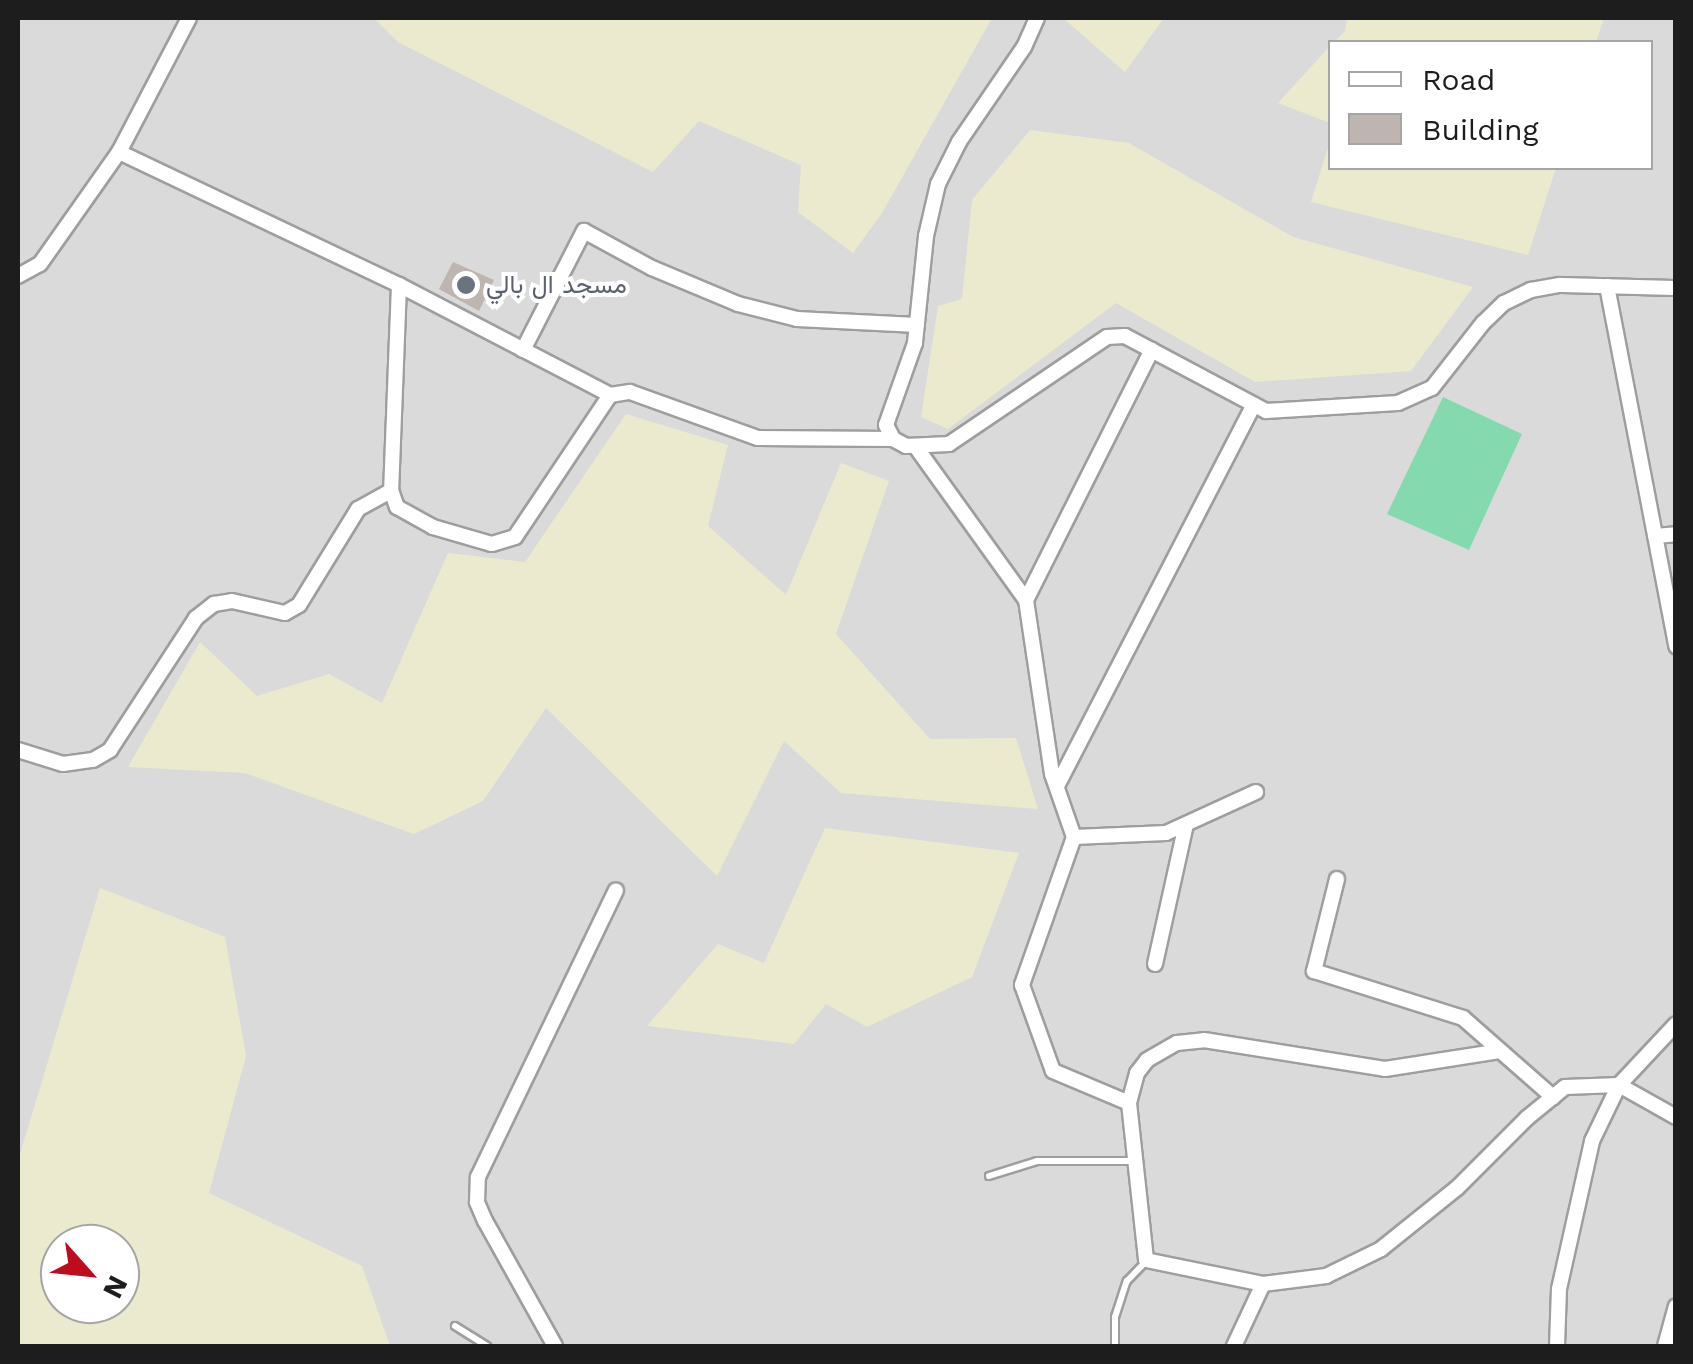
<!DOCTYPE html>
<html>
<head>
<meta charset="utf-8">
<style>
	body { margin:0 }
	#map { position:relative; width:1693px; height:1364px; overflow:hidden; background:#eee9e3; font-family:"Work Sans",Vazirmatn,sans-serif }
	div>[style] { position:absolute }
	.residential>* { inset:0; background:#dbdada }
	.farmland>* { inset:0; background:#ebeacf }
	.pitch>* { inset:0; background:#85d9af }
	.building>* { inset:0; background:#beb4b0 }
	.roads { filter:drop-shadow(2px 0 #9e9e9e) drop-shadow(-2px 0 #9e9e9e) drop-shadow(0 2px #9e9e9e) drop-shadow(0 -2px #9e9e9e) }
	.lane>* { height:6px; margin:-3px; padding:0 3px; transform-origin:3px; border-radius:3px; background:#fff }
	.street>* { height:14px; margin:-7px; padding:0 7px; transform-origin:7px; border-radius:7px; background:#fff }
	.dots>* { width:28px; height:28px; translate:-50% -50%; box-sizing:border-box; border:5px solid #fff; border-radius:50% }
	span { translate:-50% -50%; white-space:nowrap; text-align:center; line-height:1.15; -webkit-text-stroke:8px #fff; paint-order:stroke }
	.worship-label { font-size:25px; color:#5b616d }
	.left { translate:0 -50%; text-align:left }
	.frame { position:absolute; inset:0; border:20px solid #1d1d1d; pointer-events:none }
	.legend { position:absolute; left:1328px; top:40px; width:325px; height:130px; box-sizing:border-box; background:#fff; border:2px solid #a5a5a5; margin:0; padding:12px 18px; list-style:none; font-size:30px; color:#1d1d1d }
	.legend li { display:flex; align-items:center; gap:20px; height:50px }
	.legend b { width:50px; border:2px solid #a5a5a5 }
	.north { position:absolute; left:40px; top:1224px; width:100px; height:100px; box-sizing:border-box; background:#fff; border:2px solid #a5a5a5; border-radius:50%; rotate:117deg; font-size:28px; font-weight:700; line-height:40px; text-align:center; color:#1d1d1d }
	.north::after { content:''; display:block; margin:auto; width:35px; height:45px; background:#be0c1f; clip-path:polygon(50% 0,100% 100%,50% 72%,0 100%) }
</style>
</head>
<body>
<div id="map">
	<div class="residential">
		<div style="clip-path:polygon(evenodd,18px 18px,1675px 18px,1675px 1346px,18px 1346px,18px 18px,1330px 42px,1650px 42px,1650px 168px,1330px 168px,1330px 42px,18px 18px,60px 1244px,120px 1244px,120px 1304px,60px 1304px,60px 1244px)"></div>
	</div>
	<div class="farmland">
		<div style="clip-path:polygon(374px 18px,992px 18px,882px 213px,853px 253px,798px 212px,801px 165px,699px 121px,653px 172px,398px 42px)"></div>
		<div style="clip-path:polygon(1063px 18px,1164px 18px,1125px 72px)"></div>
		<div style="clip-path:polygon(1347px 18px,1604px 18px,1596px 42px,1334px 42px,1345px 31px)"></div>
		<div style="clip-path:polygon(1330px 46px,1330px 123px,1278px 103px)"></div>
		<div style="clip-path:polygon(1030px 130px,1129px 143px,1293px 237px,1473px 287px,1411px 371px,1255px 382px,1116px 303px,948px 429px,921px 417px,938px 306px,962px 299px,972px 200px)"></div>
		<div style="clip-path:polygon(1330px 141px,1330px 168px,1556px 168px,1528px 255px,1311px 202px)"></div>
		<div style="clip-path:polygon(626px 414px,728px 445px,708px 526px,786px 595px,841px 463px,889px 481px,836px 634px,930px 739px,1016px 738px,1038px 809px,841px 793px,784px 741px,717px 876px,546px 708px,483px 801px,414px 834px,245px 773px,128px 767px,200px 642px,257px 696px,329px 674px,382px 703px,448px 553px,525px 562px)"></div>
		<div style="clip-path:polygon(825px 828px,1019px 853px,972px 977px,867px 1027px,826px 1004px,794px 1044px,647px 1026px,718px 944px,764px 963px)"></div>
		<div style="clip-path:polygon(evenodd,100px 888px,225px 937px,246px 1056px,209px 1193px,362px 1266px,390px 1346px,18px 1346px,18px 1161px,100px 888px,60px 1244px,120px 1244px,120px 1304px,60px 1304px,60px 1244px)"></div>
	</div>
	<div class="pitch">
		<div style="clip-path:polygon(1443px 397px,1522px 434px,1469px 550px,1387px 514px)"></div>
	</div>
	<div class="building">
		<div style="clip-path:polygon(453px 262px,494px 280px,479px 311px,439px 289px)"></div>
	</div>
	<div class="roads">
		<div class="lane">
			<div style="left:989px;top:1176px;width:50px;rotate:-17.4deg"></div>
			<div style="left:1037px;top:1161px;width:100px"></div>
			<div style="left:455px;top:1326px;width:38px;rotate:32deg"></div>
			<div style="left:1115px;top:1346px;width:29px;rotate:-90deg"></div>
			<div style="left:1115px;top:1317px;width:38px;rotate:-72deg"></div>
			<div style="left:1127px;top:1281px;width:28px;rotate:-46deg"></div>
		</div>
		<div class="street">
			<div style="left:1037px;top:18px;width:32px;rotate:114deg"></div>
			<div style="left:1024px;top:47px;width:115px;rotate:124.4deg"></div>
			<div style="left:959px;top:142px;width:47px;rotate:116.6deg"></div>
			<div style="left:938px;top:184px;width:53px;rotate:103deg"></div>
			<div style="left:926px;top:236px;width:108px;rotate:95.9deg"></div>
			<div style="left:915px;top:343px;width:87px;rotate:109.5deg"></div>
			<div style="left:886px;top:425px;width:16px;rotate:63deg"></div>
			<div style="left:893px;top:439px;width:15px;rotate:28deg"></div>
			<div style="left:906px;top:446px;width:43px;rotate:-2.7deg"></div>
			<div style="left:949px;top:444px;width:191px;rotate:-34.1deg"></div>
			<div style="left:1107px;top:337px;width:18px;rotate:-3deg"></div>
			<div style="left:1125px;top:336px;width:160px;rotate:28deg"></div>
			<div style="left:1266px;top:411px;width:132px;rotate:-3.5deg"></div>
			<div style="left:1398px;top:403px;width:37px;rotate:-24deg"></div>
			<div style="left:1432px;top:388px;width:83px;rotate:-51.9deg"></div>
			<div style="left:1483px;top:323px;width:29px;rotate:-44deg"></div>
			<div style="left:1504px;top:303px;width:30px;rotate:-26deg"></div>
			<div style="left:1531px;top:290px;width:29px;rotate:-10deg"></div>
			<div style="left:1560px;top:285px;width:116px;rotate:1.5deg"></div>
			<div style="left:119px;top:152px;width:310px;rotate:25.4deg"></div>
			<div style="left:399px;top:285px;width:205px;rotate:92.2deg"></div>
			<div style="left:391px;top:490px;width:18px;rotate:71deg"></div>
			<div style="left:397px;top:507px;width:41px;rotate:29.1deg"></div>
			<div style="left:433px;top:527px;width:61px;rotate:16.1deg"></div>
			<div style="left:492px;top:544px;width:24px;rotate:-17deg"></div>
			<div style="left:515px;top:537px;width:171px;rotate:-56.2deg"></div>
			<div style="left:610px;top:395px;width:20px;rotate:-9deg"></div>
			<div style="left:630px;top:392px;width:136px;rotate:19.8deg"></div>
			<div style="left:758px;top:438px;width:135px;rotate:0.4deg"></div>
			<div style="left:18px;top:276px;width:25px;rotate:-29deg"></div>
			<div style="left:40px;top:264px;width:137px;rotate:-54.8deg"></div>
			<div style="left:119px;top:152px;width:151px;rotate:-62.4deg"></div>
			<div style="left:399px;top:285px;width:238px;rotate:27.5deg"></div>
			<div style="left:1607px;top:286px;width:367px;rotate:79.1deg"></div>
			<div style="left:523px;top:350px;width:134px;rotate:-62.9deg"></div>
			<div style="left:584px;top:231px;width:77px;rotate:28.6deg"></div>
			<div style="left:652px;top:268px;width:93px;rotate:22.7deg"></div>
			<div style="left:738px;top:304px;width:61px;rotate:14.3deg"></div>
			<div style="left:797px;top:319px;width:120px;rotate:2.9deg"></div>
			<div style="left:916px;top:447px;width:188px;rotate:54.3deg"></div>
			<div style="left:1026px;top:600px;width:176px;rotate:81.5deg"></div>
			<div style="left:1052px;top:774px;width:67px;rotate:70.8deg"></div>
			<div style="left:1074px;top:837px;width:157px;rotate:109.4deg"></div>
			<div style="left:1022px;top:985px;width:91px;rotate:70.2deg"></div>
			<div style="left:1053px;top:1071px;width:82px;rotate:22.8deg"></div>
			<div style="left:1129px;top:1103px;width:158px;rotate:83.8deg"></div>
			<div style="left:1146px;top:1260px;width:119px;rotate:11.6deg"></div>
			<div style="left:1263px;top:1284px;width:64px;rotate:-7.2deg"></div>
			<div style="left:1326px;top:1276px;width:61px;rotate:-26.1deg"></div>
			<div style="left:1381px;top:1249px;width:97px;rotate:-38.8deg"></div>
			<div style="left:1457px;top:1188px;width:99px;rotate:-45deg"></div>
			<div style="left:1527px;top:1118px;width:49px;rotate:-39.2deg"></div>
			<div style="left:1565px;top:1087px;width:54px;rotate:-2.1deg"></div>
			<div style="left:1619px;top:1085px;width:65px;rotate:29.3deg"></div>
			<div style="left:1655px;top:536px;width:21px;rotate:-5deg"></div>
			<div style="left:1026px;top:600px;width:280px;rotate:-63.3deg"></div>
			<div style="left:18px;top:750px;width:47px;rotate:17.3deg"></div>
			<div style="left:63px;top:764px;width:30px;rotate:-8deg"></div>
			<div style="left:93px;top:760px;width:20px;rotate:-30deg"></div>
			<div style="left:110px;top:750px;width:158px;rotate:-56.9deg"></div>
			<div style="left:196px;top:618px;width:23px;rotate:-38deg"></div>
			<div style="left:214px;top:604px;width:18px;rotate:-9deg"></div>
			<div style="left:232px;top:601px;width:54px;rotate:12.8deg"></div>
			<div style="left:285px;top:613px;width:16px;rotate:-30deg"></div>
			<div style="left:299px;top:605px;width:113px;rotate:-58.4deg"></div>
			<div style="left:358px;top:509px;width:38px;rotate:-29deg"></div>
			<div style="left:1057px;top:786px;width:429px;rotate:-62.7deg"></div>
			<div style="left:1074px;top:837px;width:92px;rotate:-2.5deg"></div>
			<div style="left:1166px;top:833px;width:99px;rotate:-24.5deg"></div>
			<div style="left:1337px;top:879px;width:95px;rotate:104deg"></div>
			<div style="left:1314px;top:971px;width:156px;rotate:17.5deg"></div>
			<div style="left:1463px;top:1018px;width:120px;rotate:41.3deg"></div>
			<div style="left:1155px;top:964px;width:143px;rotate:-77.5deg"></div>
			<div style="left:1129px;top:1103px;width:31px;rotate:-75deg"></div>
			<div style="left:1137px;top:1073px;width:16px;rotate:-52deg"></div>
			<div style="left:1147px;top:1060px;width:34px;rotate:-30deg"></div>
			<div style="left:1177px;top:1043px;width:27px;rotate:-6deg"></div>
			<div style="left:1204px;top:1040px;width:183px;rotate:9.1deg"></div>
			<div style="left:1385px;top:1069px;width:116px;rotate:-8.9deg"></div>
			<div style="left:555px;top:1346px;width:143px;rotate:-119.2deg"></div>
			<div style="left:485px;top:1221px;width:21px;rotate:-113deg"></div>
			<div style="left:477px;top:1202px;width:25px;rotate:-88deg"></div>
			<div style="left:478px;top:1177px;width:318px;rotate:-64.3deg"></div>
			<div style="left:1234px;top:1346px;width:68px;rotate:-64.9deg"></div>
			<div style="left:1557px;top:1346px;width:57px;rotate:-88deg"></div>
			<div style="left:1559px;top:1289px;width:152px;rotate:-77.4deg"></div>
			<div style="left:1592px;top:1141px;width:62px;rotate:-64.3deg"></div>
			<div style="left:1619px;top:1085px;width:83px;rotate:-46.9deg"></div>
			<div style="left:1665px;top:1346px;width:41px;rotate:-74.6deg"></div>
		</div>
	</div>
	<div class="dots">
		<div style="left:466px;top:285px;background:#6b7280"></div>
	</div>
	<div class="worship-label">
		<span class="left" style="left:486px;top:285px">مسجد ال بالي</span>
	</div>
	<div class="frame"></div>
	<ul class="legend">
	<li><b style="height:12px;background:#fff"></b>Road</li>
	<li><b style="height:28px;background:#beb4b0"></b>Building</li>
	</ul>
	<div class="north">N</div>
</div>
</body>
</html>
